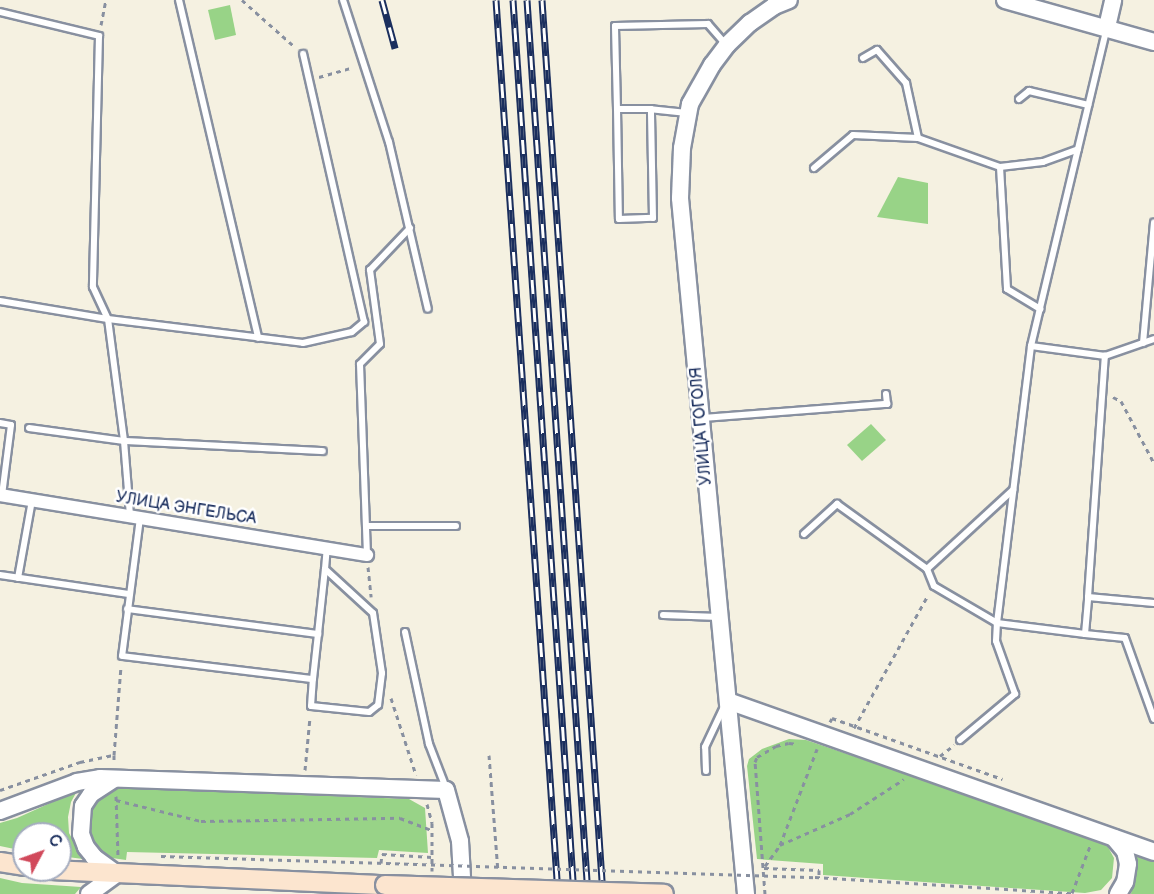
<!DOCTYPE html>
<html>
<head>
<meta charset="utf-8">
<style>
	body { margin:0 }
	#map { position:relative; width:1154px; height:894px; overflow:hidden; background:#f5f1e1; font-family:"Balsamiq Sans",sans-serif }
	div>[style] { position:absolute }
	.green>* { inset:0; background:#98d387 }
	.path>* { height:3px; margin-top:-1.5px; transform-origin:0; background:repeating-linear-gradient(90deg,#8890a0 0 4.5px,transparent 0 9px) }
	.roads { filter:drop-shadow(2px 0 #8890a0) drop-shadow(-2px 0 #8890a0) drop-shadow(0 2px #8890a0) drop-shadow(0 -2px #8890a0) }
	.service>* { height:6px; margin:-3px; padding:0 3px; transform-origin:3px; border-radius:3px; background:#fff }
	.minor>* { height:12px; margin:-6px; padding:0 6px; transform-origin:6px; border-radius:6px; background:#fff }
	.tertiary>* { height:16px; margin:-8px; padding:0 8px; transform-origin:8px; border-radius:8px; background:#fff }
	.secondary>* { height:18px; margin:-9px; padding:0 9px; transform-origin:9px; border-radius:9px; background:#fce5cf }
	.rail>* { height:7px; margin-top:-3.5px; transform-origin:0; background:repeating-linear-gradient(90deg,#fff 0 14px,#1b2f5e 0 28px); box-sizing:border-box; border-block:2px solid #1b2f5e }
	.path-bridge>* { height:3px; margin-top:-1.5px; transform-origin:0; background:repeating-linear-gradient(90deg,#8890a0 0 4.5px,transparent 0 9px) }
	.bridges { filter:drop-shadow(2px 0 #8890a0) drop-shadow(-2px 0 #8890a0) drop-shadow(0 2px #8890a0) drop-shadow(0 -2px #8890a0) }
	.secondary-bridge>* { height:18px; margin:-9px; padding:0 9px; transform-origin:9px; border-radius:9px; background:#fce5cf }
	span { translate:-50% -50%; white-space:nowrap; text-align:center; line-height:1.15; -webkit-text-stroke:5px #fff; paint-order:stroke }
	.street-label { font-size:16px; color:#1b2f5e }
	.north { position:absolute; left:12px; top:822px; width:60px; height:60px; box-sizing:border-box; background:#fff; border:2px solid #a4acbf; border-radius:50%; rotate:49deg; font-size:16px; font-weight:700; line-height:24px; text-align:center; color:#1b2f5e }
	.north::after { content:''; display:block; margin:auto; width:21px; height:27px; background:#d1495b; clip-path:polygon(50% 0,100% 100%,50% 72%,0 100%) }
</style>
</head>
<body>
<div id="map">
	<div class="green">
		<div style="clip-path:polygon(230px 5px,236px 35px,215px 40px,208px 10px)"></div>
		<div style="clip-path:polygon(898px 177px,928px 183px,928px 224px,877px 217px)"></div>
		<div style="clip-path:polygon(871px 424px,886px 440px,862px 461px,847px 445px)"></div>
		<div style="clip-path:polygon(789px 739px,806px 740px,1097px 839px,1108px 847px,1114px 858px,1112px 878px,1101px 890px,1085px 893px,823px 875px,823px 864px,757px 859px,747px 766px,749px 759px,762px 749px)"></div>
		<div style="clip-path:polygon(123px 788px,409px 799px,425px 808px,428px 853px,379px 850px,377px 858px,127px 852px,126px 860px,112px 858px,93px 844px,88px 833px,90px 810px,107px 791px)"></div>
		<div style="clip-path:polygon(77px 791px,71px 802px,68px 817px,69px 833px,83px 859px,60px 856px,60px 834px,24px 834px,24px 851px,0 846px,0 823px,17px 818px)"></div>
		<div style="clip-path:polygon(1126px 844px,1154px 855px,1154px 894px,1131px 894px,1135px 868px)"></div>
		<div style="clip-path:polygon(0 878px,22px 883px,81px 887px,75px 894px,0 894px)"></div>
	</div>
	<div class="path">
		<div style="left:242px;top:0;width:71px;rotate:41.6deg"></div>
		<div style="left:101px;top:25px;width:25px;rotate:-79deg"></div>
		<div style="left:319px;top:77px;width:35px;rotate:-16deg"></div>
		<div style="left:1113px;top:397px;width:9px;rotate:27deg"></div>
		<div style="left:1121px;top:401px;width:70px;rotate:62deg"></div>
		<div style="left:368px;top:567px;width:30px;rotate:84deg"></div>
		<div style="left:391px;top:698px;width:81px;rotate:72deg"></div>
		<div style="left:830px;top:722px;width:4px;rotate:-63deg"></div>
		<div style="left:832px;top:718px;width:181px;rotate:19.7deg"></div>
		<div style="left:854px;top:728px;width:152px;rotate:-60.9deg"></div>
		<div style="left:114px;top:755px;width:88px;rotate:-85.5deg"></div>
		<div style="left:489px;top:755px;width:116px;rotate:85.6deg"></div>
		<div style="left:940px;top:756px;width:18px;rotate:-38deg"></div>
		<div style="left:305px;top:770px;width:53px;rotate:-84.6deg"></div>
		<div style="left:0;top:790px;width:85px;rotate:-19.3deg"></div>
		<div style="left:80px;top:762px;width:35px;rotate:-12deg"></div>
		<div style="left:114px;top:755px;width:8px;rotate:90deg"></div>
		<div style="left:116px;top:796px;width:59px;rotate:88.1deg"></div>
		<div style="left:116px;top:800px;width:88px;rotate:13.9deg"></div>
		<div style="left:201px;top:821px;width:199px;rotate:-0.9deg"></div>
		<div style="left:400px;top:818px;width:34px;rotate:21deg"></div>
		<div style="left:427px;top:804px;width:20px;rotate:75deg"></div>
		<div style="left:432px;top:823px;width:48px;rotate:90deg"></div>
		<div style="left:780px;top:845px;width:103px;rotate:-68.9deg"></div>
		<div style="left:161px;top:856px;width:225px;rotate:1.8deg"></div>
		<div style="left:381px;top:863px;width:9px;rotate:-84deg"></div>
		<div style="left:382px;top:854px;width:50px;rotate:3.4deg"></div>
		<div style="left:765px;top:866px;width:26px;rotate:-54deg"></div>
		<div style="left:780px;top:845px;width:77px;rotate:-23.9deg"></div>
		<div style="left:850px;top:814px;width:64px;rotate:-32.9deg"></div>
		<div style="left:764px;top:868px;width:55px;rotate:2.1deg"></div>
		<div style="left:819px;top:870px;width:8px;rotate:90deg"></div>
		<div style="left:815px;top:877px;width:257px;rotate:3.6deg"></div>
		<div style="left:1072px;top:893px;width:50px;rotate:-69deg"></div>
		<div style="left:765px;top:894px;width:132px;rotate:-94.3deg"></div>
		<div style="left:755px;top:762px;width:5px;rotate:-68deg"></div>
		<div style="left:757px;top:757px;width:22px;rotate:-30deg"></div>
		<div style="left:776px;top:746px;width:13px;rotate:-13deg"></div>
		<div style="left:789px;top:743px;width:9px;rotate:6deg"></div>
	</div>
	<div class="roads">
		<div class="service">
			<div style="left:179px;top:0;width:347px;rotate:76.8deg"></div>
			<div style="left:343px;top:0;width:149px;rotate:72.1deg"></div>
			<div style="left:389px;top:142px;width:171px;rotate:76.9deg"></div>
			<div style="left:0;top:12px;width:102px;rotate:13.6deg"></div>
			<div style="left:99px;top:36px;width:251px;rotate:91.4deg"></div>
			<div style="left:93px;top:287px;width:35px;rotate:65deg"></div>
			<div style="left:108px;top:319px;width:123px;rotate:82.5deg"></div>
			<div style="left:124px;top:441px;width:75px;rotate:85.4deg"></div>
			<div style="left:863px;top:58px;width:16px;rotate:-30deg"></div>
			<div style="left:877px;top:50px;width:44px;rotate:48.7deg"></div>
			<div style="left:906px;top:83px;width:56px;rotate:77.7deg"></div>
			<div style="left:918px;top:138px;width:87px;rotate:19.5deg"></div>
			<div style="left:1000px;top:167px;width:43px;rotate:-6.6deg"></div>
			<div style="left:1043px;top:162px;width:37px;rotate:-20deg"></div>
			<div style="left:1019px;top:99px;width:13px;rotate:-39deg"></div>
			<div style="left:1029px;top:91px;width:61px;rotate:13.3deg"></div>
			<div style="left:617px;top:109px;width:110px;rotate:89deg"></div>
			<div style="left:619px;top:219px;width:34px;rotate:-2deg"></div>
			<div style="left:653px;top:218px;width:109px;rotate:-91.1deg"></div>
			<div style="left:687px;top:113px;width:36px;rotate:-174deg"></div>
			<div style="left:651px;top:109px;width:34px;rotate:180deg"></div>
			<div style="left:617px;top:109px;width:83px;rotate:-91.4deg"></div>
			<div style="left:615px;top:26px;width:93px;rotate:-1.2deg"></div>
			<div style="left:708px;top:24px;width:28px;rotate:49deg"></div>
			<div style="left:1000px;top:167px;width:122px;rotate:86.7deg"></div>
			<div style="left:1007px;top:289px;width:39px;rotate:31deg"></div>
			<div style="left:814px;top:168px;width:51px;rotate:-40.2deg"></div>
			<div style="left:853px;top:135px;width:65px;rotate:2.6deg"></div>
			<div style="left:0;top:301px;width:109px;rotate:9.5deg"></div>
			<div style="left:108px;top:319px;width:196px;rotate:7deg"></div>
			<div style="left:303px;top:343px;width:50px;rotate:-12.7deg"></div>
			<div style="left:352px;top:332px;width:16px;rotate:-40deg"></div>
			<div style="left:364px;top:322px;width:275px;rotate:-102.8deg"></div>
			<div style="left:1143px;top:343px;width:121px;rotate:-84.8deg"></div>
			<div style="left:1031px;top:346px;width:75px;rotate:7.7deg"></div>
			<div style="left:1105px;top:356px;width:52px;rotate:-19.1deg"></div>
			<div style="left:703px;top:418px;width:185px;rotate:-4.4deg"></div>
			<div style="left:887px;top:404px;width:10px;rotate:-96deg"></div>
			<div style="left:0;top:423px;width:11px;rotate:10deg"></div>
			<div style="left:11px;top:425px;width:71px;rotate:97.3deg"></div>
			<div style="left:29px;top:428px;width:96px;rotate:7.8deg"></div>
			<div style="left:124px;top:441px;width:199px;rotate:2.9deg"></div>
			<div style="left:140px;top:518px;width:139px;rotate:97.4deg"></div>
			<div style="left:122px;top:656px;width:192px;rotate:6.9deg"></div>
			<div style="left:366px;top:526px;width:90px"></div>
			<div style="left:804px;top:534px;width:45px;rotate:-42.3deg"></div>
			<div style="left:837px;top:504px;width:111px;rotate:35.8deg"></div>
			<div style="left:927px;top:569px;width:18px;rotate:68deg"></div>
			<div style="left:934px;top:586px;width:73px;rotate:30.4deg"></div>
			<div style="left:997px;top:623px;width:279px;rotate:-83deg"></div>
			<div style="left:1031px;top:346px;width:325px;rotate:-76.6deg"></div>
			<div style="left:367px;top:555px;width:191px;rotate:-92.1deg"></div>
			<div style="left:360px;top:364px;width:28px;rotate:-45deg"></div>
			<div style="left:380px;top:344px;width:75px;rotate:-97.7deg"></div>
			<div style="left:370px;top:270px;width:58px;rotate:-46.4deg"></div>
			<div style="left:325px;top:569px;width:65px;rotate:42.5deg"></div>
			<div style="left:373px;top:613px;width:61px;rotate:81.5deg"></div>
			<div style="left:382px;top:673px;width:32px;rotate:97deg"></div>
			<div style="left:378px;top:705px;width:11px;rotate:142deg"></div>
			<div style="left:369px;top:712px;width:58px;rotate:-174.1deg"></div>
			<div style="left:311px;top:706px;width:27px;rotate:-86deg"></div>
			<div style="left:313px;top:679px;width:45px;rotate:-83.7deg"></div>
			<div style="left:318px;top:634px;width:65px;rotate:-83.9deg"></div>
			<div style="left:325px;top:569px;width:21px;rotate:-85deg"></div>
			<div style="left:927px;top:569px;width:117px;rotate:-42.6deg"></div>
			<div style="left:0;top:575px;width:130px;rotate:8.4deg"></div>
			<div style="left:18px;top:578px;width:79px;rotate:-79.8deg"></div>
			<div style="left:1088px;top:597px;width:242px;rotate:-86deg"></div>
			<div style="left:127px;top:609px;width:193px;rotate:7.5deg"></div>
			<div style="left:663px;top:615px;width:56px;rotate:2deg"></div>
			<div style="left:405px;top:632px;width:115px;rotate:77.9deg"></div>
			<div style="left:429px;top:744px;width:47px;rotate:68.9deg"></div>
			<div style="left:1085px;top:634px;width:40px;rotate:5.7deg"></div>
			<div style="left:1125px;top:638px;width:86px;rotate:70.3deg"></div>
			<div style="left:960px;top:740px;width:72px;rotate:-39.9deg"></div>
			<div style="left:1015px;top:694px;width:56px;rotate:-109.7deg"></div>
			<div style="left:996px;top:641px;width:18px;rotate:-87deg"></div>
			<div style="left:997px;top:623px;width:89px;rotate:7.1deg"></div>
			<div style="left:1085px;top:634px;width:37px;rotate:-85deg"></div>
			<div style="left:1088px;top:597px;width:66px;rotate:5.2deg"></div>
			<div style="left:706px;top:771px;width:24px;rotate:-92deg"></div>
			<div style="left:705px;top:747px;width:42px;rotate:-64.7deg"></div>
		</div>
		<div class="minor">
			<div style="left:0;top:495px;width:372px;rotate:9.3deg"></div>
		</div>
		<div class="tertiary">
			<div style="left:1005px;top:0;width:155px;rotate:15.7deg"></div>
			<div style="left:1107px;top:27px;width:28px;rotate:-77deg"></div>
			<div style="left:728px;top:701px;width:452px;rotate:19.5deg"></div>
			<div style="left:0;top:811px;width:82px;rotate:-20.6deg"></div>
			<div style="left:77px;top:782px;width:23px;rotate:-10deg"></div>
			<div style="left:100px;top:778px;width:346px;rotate:2deg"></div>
			<div style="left:446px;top:790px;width:53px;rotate:74.6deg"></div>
			<div style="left:460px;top:841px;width:53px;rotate:86.8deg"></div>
			<div style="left:1114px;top:838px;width:17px;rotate:50deg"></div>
			<div style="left:1125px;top:851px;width:13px;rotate:77deg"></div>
			<div style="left:1128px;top:864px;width:18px;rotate:99deg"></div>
			<div style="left:1125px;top:882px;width:14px;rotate:120deg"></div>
			<div style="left:89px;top:894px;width:34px;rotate:-36deg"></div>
			<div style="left:117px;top:874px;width:29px;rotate:-144deg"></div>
			<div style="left:94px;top:857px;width:13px;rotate:-129deg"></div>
			<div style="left:86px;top:847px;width:14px;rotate:-111deg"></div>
			<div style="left:81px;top:834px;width:28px;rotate:-86deg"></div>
			<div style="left:83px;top:806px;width:14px;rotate:-56deg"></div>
			<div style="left:91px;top:794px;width:27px;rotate:-33deg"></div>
			<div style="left:746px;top:894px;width:699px;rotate:-95.42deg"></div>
			<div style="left:680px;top:198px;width:50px;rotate:-87.7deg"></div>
			<div style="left:682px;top:148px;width:45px;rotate:-79.7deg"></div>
			<div style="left:690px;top:104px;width:45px;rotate:-60.6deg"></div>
			<div style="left:712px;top:65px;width:25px;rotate:-53deg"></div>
			<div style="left:727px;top:45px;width:32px;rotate:-44deg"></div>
			<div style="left:750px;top:23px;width:29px;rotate:-35deg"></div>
			<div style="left:774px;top:6px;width:16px;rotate:-22deg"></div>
		</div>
		<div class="secondary">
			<div style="left:0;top:862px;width:24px;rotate:9deg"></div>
			<div style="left:51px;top:870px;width:334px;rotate:2.6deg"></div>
		</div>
	</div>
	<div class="rail">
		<div style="left:382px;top:0;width:50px;rotate:74.8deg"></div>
		<div style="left:496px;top:0;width:896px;rotate:86.03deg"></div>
		<div style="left:513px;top:0;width:896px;rotate:86.1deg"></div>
		<div style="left:527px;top:0;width:896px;rotate:86.1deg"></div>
		<div style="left:542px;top:0;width:896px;rotate:86.1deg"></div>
	</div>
	<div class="path-bridge">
		<div style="left:386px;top:863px;width:429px;rotate:1.9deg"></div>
	</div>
	<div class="bridges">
		<div class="secondary-bridge">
			<div style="left:385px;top:885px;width:279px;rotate:1.8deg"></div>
		</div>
	</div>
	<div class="street-label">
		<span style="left:702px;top:426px;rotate:-95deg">УЛИЦА ГОГОЛЯ</span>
		<span style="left:186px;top:509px;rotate:9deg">УЛИЦА ЭНГЕЛЬСА</span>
	</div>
	<div class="north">С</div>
</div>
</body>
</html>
